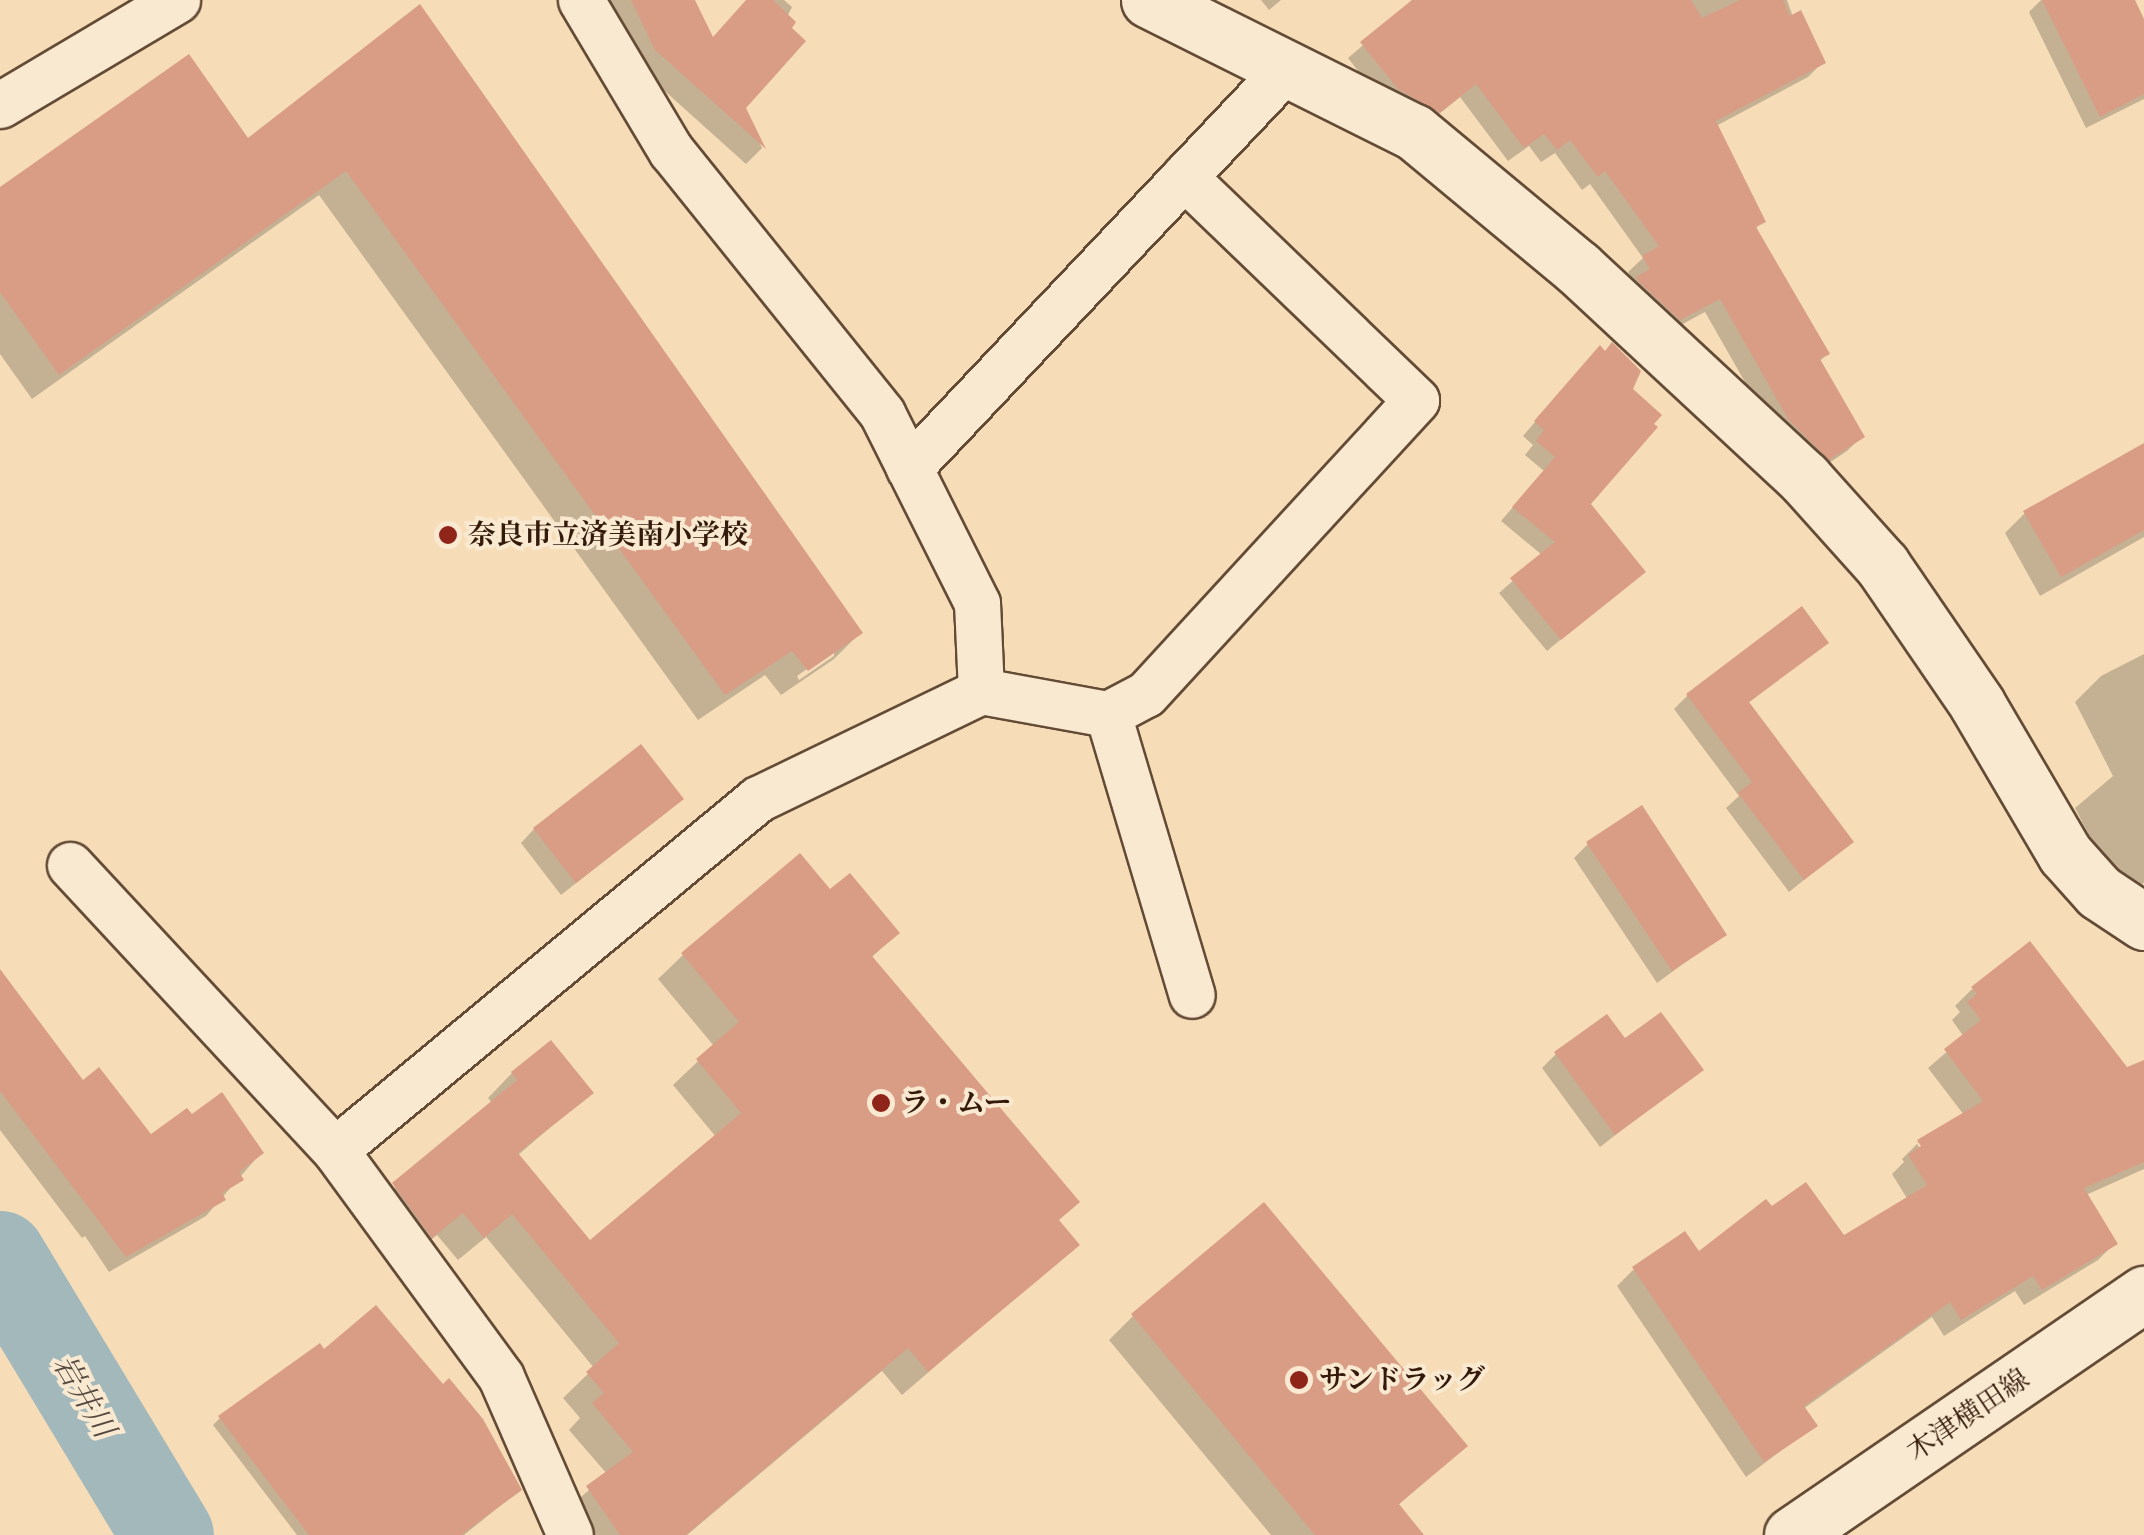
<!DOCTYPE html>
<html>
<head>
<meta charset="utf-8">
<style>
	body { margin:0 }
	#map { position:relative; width:2144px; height:1535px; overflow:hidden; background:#f6ddb8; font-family:"IM FELL Great Primer","Noto Serif JP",serif }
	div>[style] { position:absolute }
	.shadow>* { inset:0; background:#0003 }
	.river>* { height:92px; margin:-46px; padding:0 46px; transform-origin:46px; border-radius:46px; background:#a3b8bb }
	.building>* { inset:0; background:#d99d86 }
	.roads { filter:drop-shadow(2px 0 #644b36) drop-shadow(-2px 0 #644b36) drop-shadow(0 2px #644b36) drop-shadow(0 -2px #644b36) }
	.street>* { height:45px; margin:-22.5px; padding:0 22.5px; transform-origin:22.5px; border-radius:22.5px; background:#f9e9d1 }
	.secondary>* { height:55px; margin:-27.5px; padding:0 27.5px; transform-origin:27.5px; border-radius:27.5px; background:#f9e9d1 }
	.dots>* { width:28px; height:28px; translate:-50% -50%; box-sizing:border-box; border:5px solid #f9e9d1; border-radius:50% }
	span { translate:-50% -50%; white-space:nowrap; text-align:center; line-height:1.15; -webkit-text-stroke:8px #f9e9d1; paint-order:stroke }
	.poi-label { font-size:28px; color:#341a0a; font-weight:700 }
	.left { translate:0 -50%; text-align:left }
	.street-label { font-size:28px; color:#341a0a }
	.water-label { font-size:30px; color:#55493f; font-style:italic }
</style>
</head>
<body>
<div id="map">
	<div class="shadow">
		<div style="clip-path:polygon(606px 0,692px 0,711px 40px,748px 0,784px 0,792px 7px,743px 107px,762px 148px,746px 164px,638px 67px)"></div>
		<div style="clip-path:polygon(1261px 0,1281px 0,1269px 10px)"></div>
		<div style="clip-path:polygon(1416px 0,1787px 0,1793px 17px,1823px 62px,1808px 77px,1716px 126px,1763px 221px,1755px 229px,1827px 354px,1819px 362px,1862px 436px,1847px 451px,1814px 473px,1774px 433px,1705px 312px,1664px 334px,1623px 294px,1634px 282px,1628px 272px,1643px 258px,1590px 184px,1582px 190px,1555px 153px,1541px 162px,1529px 146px,1508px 161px,1460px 97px,1424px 126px,1383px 103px,1348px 58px)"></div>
		<div style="clip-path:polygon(2041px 0,2132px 0,2144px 24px,2144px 99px,2086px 128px,2029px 12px)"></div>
		<div style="clip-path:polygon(evenodd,419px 8px,860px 633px,834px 659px,781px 695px,765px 675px,698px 720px,319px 195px,32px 399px,0 354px,0 190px,248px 141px,419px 8px,834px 650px,834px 656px,799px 680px,797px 676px,834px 650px)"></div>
		<div style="clip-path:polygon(1587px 362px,1588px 504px,1633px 579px,1547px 651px,1499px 593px,1542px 555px,1501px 521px,1544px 471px,1525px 455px,1533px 445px,1523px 436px)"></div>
		<div style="clip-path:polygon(2144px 446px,2144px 537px,2040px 596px,2005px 533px,2025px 513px)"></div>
		<div style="clip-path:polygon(1825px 642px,1747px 704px,1851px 842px,1789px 892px,1726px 808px,1739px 796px,1674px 709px,1687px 696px)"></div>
		<div style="clip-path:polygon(2144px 654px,2144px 883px,2120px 896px,2075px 808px,2113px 776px,2075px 702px,2101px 676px)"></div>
		<div style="clip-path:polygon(667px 812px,561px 895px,521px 843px,534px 829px)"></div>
		<div style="clip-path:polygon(1588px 844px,1724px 934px,1657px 983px,1574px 858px)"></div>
		<div style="clip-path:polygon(830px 892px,897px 933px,871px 958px,1076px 1245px,902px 1395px,882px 1371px,687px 1535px,579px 1535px,563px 1513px,607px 1474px,569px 1430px,580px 1418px,563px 1398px,594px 1368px,486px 1237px,458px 1260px,437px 1235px,406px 1260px,369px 1210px,492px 1103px,488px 1098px,512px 1073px,591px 1092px,517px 1156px,589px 1244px,716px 1137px,673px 1085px,714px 1046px,658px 979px,683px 955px)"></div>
		<div style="clip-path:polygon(0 973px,82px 1083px,150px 1138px,191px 1117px,261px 1153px,206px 1216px,109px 1272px,85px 1236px,82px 1238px,0 1130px)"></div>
		<div style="clip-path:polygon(1972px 989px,2126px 1070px,2144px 1063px,2144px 1169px,2086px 1195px,2115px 1243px,2098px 1260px,2024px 1305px,2015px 1291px,1944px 1336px,1932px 1317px,1803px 1409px,1815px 1425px,1746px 1477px,1617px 1286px,1634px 1269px,1698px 1254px,1772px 1210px,1843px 1238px,1908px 1200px,1892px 1174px,1904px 1162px,1902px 1159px,1917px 1144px,1927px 1158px,1922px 1143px,1917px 1143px,1964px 1115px,1928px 1068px,1964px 1037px,1952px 1020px,1960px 1012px,1955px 1006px)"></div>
		<div style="clip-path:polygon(1556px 1054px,1700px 1070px,1600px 1147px,1542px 1068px)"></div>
		<div style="clip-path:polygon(1133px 1316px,1465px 1446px,1397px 1506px,1421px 1535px,1271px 1535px,1109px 1340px)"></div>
		<div style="clip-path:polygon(220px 1418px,511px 1497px,464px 1535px,297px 1535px,213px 1425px)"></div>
	</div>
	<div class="river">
		<div style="left:0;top:1257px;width:325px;rotate:58.9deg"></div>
	</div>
	<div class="building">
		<div style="clip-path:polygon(631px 0,695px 0,713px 37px,746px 0,773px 0,796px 22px,792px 28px,806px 41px,746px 108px,766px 149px,655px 50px)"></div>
		<div style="clip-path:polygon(1412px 0,1691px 0,1702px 18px,1740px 0,1783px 0,1790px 16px,1801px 10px,1826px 63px,1716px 121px,1766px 222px,1756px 227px,1830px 354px,1820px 359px,1865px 437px,1829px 460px,1788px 419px,1720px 299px,1680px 320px,1639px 282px,1636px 277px,1650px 269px,1642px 256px,1659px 246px,1605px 171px,1598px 177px,1570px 140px,1557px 150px,1544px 134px,1524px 148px,1476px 84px,1440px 113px,1398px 89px,1360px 42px)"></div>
		<div style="clip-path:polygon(2042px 0,2135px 0,2144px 19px,2144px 94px,2100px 117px)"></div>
		<div style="clip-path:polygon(420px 4px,863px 633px,808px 671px,792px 651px,725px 695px,346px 171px,59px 375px,0 292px,0 187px,189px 54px,248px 138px)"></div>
		<div style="clip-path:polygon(1612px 342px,1641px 371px,1633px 389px,1662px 415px,1654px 424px,1658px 427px,1591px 504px,1646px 572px,1561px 640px,1510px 578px,1555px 542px,1512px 507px,1555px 457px,1536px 441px,1544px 430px,1534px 421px,1600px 345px,1605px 351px)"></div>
		<div style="clip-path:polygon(2144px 443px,2144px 530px,2061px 577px,2023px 511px)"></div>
		<div style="clip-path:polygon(1802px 606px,1829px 643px,1749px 702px,1854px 842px,1804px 880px,1738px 793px,1752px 782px,1686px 694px)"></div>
		<div style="clip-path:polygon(641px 744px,684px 799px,576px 883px,533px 828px)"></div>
		<div style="clip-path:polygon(1642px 805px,1727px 935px,1672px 971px,1586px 842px)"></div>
		<div style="clip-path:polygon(800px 853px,830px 889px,850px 873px,900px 933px,872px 956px,1080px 1202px,1059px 1220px,1080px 1245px,928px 1372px,908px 1348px,686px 1535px,620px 1535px,586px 1486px,633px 1452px,592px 1403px,604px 1393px,586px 1372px,619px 1343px,512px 1214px,484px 1238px,463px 1213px,432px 1238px,392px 1183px,517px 1080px,511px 1072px,551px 1040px,594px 1093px,518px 1153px,590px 1240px,741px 1113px,696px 1059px,739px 1022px,681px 953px)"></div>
		<div style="clip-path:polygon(2030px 941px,2127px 1067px,2144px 1060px,2144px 1162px,2084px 1188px,2118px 1244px,2042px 1290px,2033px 1276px,1961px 1320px,1950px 1302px,1804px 1406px,1818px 1426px,1764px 1462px,1632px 1267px,1685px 1231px,1699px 1251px,1766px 1199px,1772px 1206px,1806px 1182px,1844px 1235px,1927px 1185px,1908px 1155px,1921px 1146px,1917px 1140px,1983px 1101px,1944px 1049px,1981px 1020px,1967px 1002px,1977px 994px,1971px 987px)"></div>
		<div style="clip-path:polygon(0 969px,83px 1080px,99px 1067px,151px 1134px,187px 1108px,192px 1114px,222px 1092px,264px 1153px,239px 1172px,244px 1180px,222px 1193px,226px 1200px,126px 1257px,0 1091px)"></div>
		<div style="clip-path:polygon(1661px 1012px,1704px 1070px,1615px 1135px,1554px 1052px,1607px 1014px,1625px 1038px)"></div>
		<div style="clip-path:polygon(1264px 1202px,1468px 1446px,1399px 1504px,1424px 1535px,1315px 1535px,1131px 1314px)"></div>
		<div style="clip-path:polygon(376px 1305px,443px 1384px,449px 1378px,483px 1419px,522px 1490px,461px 1535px,309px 1535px,218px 1416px,320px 1343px,324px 1349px)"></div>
	</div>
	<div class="roads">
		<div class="street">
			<div style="left:0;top:105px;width:206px;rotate:-30.7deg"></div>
			<div style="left:909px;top:468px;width:550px;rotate:-46.62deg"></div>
			<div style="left:981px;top:691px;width:129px;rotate:10.3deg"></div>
			<div style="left:1108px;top:714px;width:43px;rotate:-27.8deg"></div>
			<div style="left:1146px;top:694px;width:399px;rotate:-47.4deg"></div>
			<div style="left:1416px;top:400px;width:322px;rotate:-136.1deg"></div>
			<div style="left:1108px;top:714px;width:293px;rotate:73.4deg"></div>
			<div style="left:70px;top:865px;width:389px;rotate:47.1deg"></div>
			<div style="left:335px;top:1150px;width:281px;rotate:53.8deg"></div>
			<div style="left:501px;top:1377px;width:172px;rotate:66.4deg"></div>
			<div style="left:335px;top:1150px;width:550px;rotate:-39.69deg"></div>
			<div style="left:758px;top:799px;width:248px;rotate:-25.8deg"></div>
			<div style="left:981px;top:691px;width:88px;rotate:-92.6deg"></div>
			<div style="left:977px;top:603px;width:212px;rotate:-116.6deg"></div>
			<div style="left:882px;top:413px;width:336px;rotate:-128.8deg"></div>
			<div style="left:671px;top:151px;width:176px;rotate:-120.8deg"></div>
		</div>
		<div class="secondary">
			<div style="left:1149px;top:0;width:296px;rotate:26.5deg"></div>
			<div style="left:1414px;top:132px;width:213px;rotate:39.7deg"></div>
			<div style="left:1578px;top:268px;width:309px;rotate:42.9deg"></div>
			<div style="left:1804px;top:478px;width:117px;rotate:48.1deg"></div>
			<div style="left:1882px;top:565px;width:168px;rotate:55.6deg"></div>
			<div style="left:1977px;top:704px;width:174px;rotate:59.6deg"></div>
			<div style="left:2065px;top:854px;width:51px;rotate:48.2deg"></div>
			<div style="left:2099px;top:892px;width:54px;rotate:33.7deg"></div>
			<div style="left:1792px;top:1535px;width:427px;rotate:-34.4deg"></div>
		</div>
	</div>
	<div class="dots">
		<div style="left:448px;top:535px;background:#8f2418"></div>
		<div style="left:881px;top:1103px;background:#8f2418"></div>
		<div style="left:1299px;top:1380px;background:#8f2418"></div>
	</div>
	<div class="poi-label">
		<span class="left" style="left:468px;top:535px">奈良市立済美南小学校</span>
		<span class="left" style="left:901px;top:1103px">ラ・ムー</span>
		<span class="left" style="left:1319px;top:1380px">サンドラッグ</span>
	</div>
	<div class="street-label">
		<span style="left:1968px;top:1415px;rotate:-34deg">木津横田線</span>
	</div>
	<div class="water-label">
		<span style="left:84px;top:1396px;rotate:59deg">岩井川</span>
	</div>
</div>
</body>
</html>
